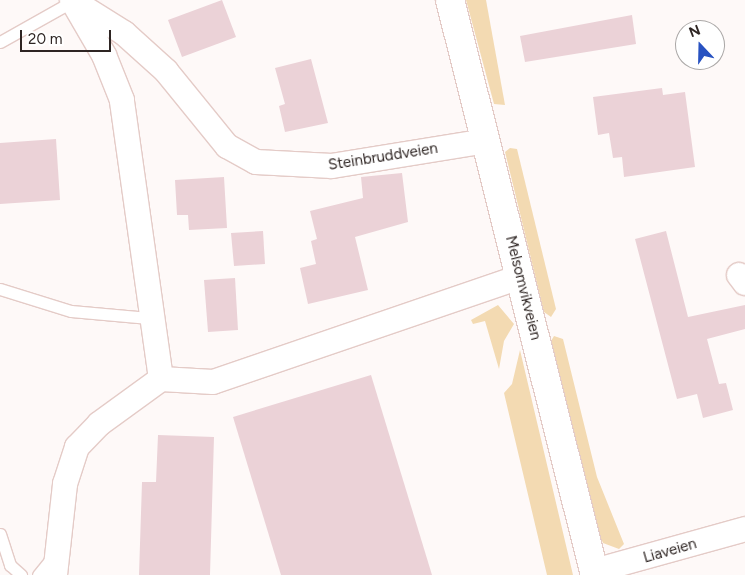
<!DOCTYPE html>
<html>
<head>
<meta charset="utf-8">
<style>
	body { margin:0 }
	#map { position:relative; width:745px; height:575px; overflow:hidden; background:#fef9f8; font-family:Figtree,sans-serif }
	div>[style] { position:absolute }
	.green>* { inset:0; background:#f3dab2 }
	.building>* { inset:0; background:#ebd2d7 }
	.roads { filter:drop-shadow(1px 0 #e4cbc7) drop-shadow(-1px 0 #e4cbc7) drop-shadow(0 1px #e4cbc7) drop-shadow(0 -1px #e4cbc7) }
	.service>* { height:11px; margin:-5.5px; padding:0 5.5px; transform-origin:5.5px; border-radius:5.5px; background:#fff }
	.minor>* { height:24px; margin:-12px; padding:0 12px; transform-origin:12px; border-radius:12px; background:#fff }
	.primary>* { height:28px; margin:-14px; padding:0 14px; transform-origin:14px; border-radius:14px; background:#fff }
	span { translate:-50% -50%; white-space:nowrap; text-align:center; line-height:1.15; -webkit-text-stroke:4px #fff; paint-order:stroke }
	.street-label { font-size:15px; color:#2e2523 }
	.north { position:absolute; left:675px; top:20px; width:50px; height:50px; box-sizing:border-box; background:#fff; border:1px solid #aba8a7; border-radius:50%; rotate:339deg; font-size:14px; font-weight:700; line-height:20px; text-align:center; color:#2e2523 }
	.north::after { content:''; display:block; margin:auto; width:18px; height:22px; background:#2852c1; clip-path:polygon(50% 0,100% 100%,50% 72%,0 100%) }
	.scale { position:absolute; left:20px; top:30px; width:91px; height:22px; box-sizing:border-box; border:2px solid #2e2523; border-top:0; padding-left:6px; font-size:15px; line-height:18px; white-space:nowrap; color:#2e2523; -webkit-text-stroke:4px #fff; paint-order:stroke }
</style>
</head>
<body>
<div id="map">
	<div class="green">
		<div style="clip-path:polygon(466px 0,486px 0,505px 105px,494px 104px)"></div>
		<div style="clip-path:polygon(510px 148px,517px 149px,556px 309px,551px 317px,544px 312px,505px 152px)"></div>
		<div style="clip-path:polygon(498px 305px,514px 324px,504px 341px,499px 369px,485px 321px,473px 324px,471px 320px)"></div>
		<div style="clip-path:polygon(554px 336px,563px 339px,597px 477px,624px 544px,619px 549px,603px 543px,598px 532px,551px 341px)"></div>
		<div style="clip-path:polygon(520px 350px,573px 575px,547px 575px,504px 393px,512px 384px)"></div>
	</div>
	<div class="building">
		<div style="clip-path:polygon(222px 0,236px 37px,182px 57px,168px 20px)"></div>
		<div style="clip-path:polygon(632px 15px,636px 44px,525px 62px,520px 36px)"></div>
		<div style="clip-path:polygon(311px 59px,328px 123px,285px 132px,279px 106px,285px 104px,275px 68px)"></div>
		<div style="clip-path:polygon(662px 88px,663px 95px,685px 92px,695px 167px,624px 177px,622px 157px,613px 158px,609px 133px,598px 135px,593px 97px)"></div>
		<div style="clip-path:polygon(56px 139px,60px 200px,0 204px,0 143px)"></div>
		<div style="clip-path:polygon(402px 173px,408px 222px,355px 237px,368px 290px,308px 304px,300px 268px,316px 264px,311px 241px,317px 239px,310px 211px,363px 198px,361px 177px)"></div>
		<div style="clip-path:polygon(224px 177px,227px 228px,189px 230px,188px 215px,177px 215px,175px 180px)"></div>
		<div style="clip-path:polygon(263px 231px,265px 264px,234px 266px,231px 233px)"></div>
		<div style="clip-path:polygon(666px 231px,688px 317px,745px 305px,745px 329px,707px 339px,719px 384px,726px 383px,733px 410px,703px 418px,697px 394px,677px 399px,635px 239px)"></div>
		<div style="clip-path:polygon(235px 278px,238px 330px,208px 332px,204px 280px)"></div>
		<div style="clip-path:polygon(371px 375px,432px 575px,281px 575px,233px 417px)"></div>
		<div style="clip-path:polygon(158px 435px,214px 437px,210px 575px,139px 575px,142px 482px,156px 482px)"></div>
	</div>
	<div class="roads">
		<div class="service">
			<div style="left:0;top:42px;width:84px;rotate:-29.3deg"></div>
			<div style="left:0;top:289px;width:74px;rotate:17.2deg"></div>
			<div style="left:71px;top:311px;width:78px;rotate:5.1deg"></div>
			<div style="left:0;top:534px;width:33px;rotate:72deg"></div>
			<div style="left:10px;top:565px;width:15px;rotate:42deg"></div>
			<div style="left:38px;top:575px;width:22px;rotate:-51deg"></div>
		</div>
		<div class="minor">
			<div style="left:76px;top:3px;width:57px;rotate:32deg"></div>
			<div style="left:124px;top:33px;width:57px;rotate:42.1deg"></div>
			<div style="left:166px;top:71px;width:97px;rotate:50.9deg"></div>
			<div style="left:227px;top:146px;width:33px;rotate:29deg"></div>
			<div style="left:256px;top:162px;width:76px;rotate:3deg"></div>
			<div style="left:332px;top:166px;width:156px;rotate:-9.2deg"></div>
			<div style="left:739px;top:275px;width:10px;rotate:53deg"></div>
			<div style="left:161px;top:379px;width:52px;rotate:3.3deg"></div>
			<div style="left:213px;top:382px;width:324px;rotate:-18.9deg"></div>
			<div style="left:594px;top:571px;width:157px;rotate:-15.5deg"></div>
			<div style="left:55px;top:575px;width:92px;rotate:-83.7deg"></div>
			<div style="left:65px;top:484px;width:39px;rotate:-72deg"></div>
			<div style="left:77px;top:447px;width:32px;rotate:-46deg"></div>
			<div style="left:99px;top:424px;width:77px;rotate:-36deg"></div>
			<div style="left:161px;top:379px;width:282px;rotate:-98deg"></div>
			<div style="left:122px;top:100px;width:48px;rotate:-111.8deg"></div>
			<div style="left:104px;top:55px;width:64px;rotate:-120.2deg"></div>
		</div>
		<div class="primary">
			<div style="left:450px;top:0;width:593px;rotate:75.85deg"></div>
		</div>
	</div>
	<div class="street-label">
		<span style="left:383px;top:157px;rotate:-9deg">Steinbruddveien</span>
		<span style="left:523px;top:288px;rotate:76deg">Melsomvikveien</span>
		<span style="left:670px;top:551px;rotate:-16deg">Liaveien</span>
	</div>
	<div class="north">N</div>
	<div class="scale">20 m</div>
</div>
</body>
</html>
